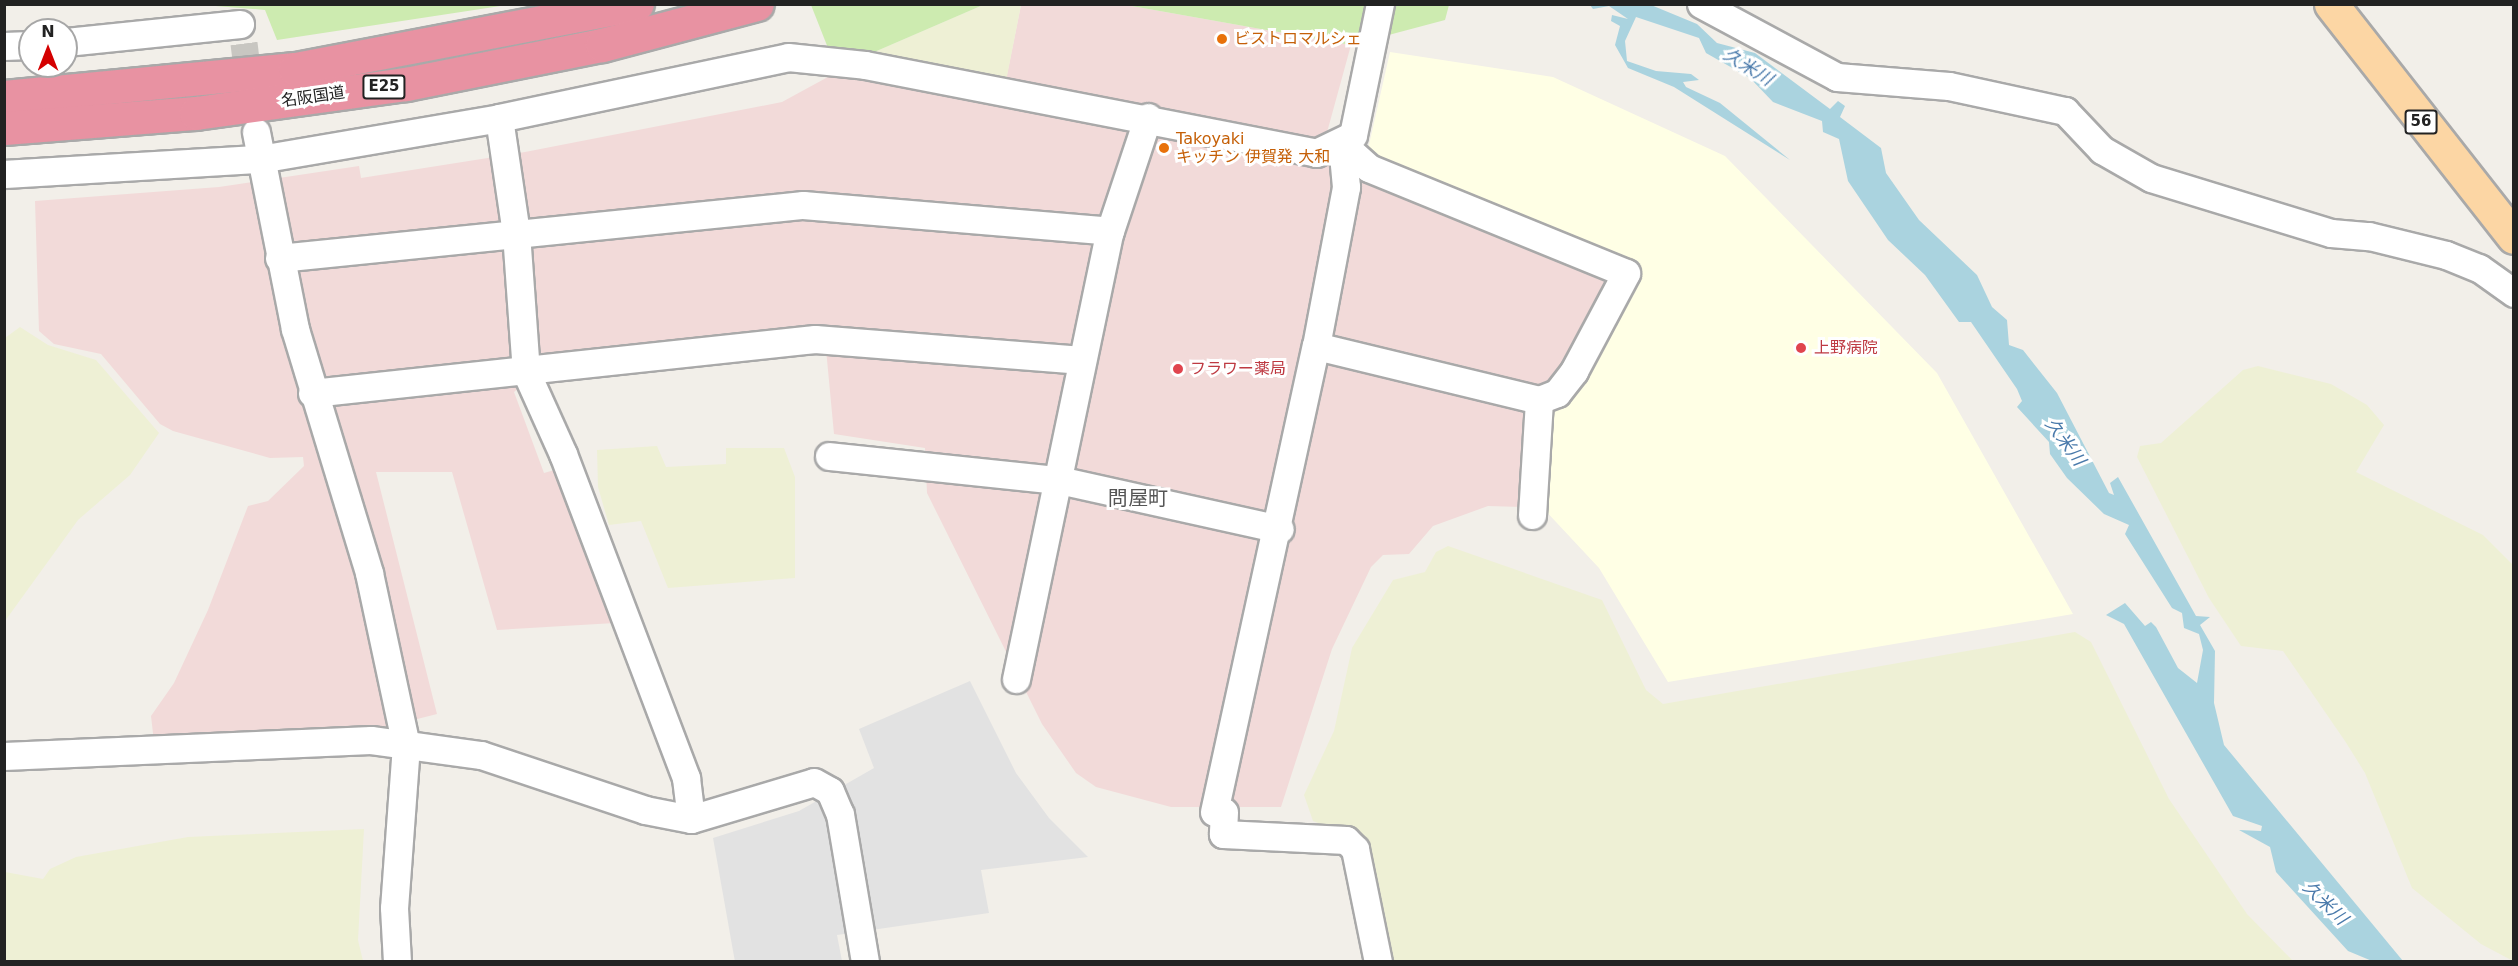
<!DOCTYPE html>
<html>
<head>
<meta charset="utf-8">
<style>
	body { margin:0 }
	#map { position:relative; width:2518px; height:966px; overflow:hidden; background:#f2efe9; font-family:"DejaVu Sans","Noto Sans JP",sans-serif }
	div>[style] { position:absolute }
	.commercial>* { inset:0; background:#f2dad9 }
	.education>* { inset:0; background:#ffffe5 }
	.farmland>* { inset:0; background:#eef0d5 }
	.grass>* { inset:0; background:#cdebb0 }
	.parking>* { inset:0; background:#e2e2e2 }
	.water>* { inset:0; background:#aad3df }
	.minor-tunnel>* { height:27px; margin-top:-13.5px; transform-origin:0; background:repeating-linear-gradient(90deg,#c8c6c1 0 27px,transparent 0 41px) }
	.roads { filter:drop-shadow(2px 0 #a9a9a9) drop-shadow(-2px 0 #a9a9a9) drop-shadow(0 2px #a9a9a9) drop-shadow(0 -2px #a9a9a9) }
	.minor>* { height:27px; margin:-13.5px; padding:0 13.5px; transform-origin:13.5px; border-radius:13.5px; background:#fff }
	.major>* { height:33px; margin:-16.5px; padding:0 16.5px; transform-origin:16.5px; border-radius:16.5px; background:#fcd6a4 }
	.highway>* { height:33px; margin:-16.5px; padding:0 16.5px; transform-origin:16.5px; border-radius:16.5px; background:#e892a2 }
	.dots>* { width:16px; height:16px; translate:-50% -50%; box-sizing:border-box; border:3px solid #fff; border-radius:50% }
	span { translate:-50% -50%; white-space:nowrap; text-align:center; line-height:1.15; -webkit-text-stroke:6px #fff; paint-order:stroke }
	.shield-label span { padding:2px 4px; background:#fff; border:2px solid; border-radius:4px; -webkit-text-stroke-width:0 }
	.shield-label { font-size:15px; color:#222; font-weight:700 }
	.food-label { font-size:16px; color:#c56008 }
	.left { translate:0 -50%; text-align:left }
	.street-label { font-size:16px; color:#222 }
	.health-label { font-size:16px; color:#be3a42 }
	.water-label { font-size:18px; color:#4a7aab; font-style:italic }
	.quarter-label { font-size:20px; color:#555 }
	.frame { position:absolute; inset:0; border:6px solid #222; pointer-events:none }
	.north { position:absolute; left:18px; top:18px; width:60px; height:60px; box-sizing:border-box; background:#fff; border:2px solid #a7a7a7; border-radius:50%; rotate:0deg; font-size:16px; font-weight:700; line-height:24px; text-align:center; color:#222 }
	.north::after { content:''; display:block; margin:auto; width:21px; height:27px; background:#d40000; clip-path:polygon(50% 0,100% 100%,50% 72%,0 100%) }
</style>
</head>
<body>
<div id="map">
	<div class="commercial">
		<div style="clip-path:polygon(1021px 5px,1126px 5px,1351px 45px,1326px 136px,1380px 189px,1613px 278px,1522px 507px,1488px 506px,1433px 526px,1409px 554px,1383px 555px,1371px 567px,1332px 649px,1281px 807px,1171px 807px,1096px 787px,1076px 773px,1042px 724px,927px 493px,925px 448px,834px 434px,826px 349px,552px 359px,514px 392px,544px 473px,558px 469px,615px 623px,497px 630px,452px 472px,376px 472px,437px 714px,366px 732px,154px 742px,151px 716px,174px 683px,208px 610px,248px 506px,268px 501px,304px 466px,303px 457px,270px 458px,173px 431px,160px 424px,101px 354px,54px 344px,39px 331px,35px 201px,219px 187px,359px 166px,361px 178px,525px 152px,782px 102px,872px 53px,1006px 80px)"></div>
	</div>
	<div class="education">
		<div style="clip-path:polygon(1390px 52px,1553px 77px,1725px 156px,1937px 373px,2073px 614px,1668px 682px,1599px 568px,1542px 507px,1549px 402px,1598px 341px,1640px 268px,1377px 169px,1366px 158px)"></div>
	</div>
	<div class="farmland">
		<div style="clip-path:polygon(983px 5px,1021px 5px,1006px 81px,872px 53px)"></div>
		<div style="clip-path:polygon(20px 327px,48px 345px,96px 360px,159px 433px,130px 475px,78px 520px,5px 621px,5px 338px)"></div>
		<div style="clip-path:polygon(2258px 366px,2331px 384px,2367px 405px,2384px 425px,2356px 472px,2483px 535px,2513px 565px,2513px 961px,2481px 944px,2412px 888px,2365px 773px,2345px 741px,2283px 651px,2241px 646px,2209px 598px,2137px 457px,2140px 446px,2161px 443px,2243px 370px)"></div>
		<div style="clip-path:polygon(657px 446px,666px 467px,726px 464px,726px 448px,784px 448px,795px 477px,795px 578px,668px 588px,641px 521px,609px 525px,598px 487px,597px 450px)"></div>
		<div style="clip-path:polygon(1448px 546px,1602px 600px,1646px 690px,1663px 704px,2075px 632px,2091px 642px,2169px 799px,2247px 914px,2293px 961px,1391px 961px,1371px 850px,1363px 840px,1313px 821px,1304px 795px,1334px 731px,1352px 648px,1393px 580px,1425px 572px,1436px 552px)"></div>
		<div style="clip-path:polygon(364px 829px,358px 940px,363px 961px,5px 961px,5px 872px,43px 879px,50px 869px,76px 857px,188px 837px)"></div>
	</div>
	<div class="grass">
		<div style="clip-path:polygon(203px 5px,507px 5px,277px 40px,265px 10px)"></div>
		<div style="clip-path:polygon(811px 5px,983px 5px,872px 53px,828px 48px)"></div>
		<div style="clip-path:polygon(1126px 5px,1449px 5px,1445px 20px,1351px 45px)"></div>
	</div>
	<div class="parking">
		<div style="clip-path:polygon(970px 681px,1016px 773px,1049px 818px,1088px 857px,981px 870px,989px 913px,837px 935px,842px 961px,735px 962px,713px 838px,799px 811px,874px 768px,859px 729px)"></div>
	</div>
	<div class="water">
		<div style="clip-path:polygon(1590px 5px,1651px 5px,1697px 24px,1717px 43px,1755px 53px,1830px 109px,1838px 101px,1845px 106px,1840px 117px,1881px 148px,1886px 173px,1919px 220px,1977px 275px,1992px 307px,2007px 320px,2009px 345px,2023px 350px,2057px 393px,2109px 493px,2114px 495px,2110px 483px,2118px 477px,2196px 616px,2210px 617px,2200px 625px,2215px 651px,2214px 703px,2224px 745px,2403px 961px,2372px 961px,2348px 951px,2276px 872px,2270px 847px,2239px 830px,2261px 831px,2262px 826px,2233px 816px,2124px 624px,2106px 615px,2125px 603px,2145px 626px,2151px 622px,2156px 627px,2178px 668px,2197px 683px,2203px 650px,2199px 634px,2184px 628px,2182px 613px,2172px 608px,2125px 534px,2129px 525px,2104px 514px,2067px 478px,2050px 454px,2049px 442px,2017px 407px,2022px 401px,2017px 389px,1971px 322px,1959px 322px,1925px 275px,1888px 240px,1848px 181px,1839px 139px,1823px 132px,1822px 121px,1773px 102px,1750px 78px,1706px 53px,1699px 38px,1636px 17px,1625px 41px,1627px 61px,1656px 71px,1691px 74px,1699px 80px,1683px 82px,1686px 87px,1720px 103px,1790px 160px,1674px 87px,1628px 68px,1615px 45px,1620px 26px,1611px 21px,1612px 15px,1628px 19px,1609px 6px,1593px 9px)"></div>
	</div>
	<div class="minor-tunnel">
		<div style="left:244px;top:43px;width:49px;rotate:83deg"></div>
	</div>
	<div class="roads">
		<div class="minor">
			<div style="left:1701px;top:4px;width:154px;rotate:28.2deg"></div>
			<div style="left:1837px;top:77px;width:112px;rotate:4.6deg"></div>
			<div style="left:1949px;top:86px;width:119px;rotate:12.2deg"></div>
			<div style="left:2065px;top:111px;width:54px;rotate:46.5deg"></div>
			<div style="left:2102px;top:150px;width:56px;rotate:29.7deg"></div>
			<div style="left:2151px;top:178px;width:188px;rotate:17deg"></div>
			<div style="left:2331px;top:233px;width:38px;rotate:5deg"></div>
			<div style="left:2369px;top:236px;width:79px;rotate:13.9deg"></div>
			<div style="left:2446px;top:255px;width:35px;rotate:22deg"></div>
			<div style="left:2479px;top:268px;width:43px;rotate:35.5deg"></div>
			<div style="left:66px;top:42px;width:175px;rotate:-5.9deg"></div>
			<div style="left:4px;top:46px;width:26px;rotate:-2deg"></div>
			<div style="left:499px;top:118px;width:116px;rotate:81.6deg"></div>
			<div style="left:516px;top:233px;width:139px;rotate:85.9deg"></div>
			<div style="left:526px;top:372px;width:90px;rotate:65.7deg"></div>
			<div style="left:563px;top:454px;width:347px;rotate:69.2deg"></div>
			<div style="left:686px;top:778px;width:41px;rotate:83deg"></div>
			<div style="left:256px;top:132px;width:201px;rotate:78.8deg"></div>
			<div style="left:295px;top:329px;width:255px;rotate:73.1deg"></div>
			<div style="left:369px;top:573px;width:176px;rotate:77.9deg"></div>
			<div style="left:406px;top:745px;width:163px;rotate:94.2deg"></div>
			<div style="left:394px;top:908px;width:54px;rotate:86.8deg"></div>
			<div style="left:4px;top:174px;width:256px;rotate:-3.4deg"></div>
			<div style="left:260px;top:159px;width:242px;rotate:-9.7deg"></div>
			<div style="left:499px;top:118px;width:295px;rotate:-11.9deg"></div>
			<div style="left:788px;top:57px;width:77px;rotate:5.9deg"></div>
			<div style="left:865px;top:65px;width:460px;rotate:11deg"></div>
			<div style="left:1316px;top:153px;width:41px;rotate:-25.9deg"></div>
			<div style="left:1353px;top:135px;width:134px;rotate:-78.4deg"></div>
			<div style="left:279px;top:258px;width:527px;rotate:-5.78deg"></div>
			<div style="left:803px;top:205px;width:308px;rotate:4.8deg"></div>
			<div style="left:1316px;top:346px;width:229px;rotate:13.6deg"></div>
			<div style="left:1539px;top:400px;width:19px;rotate:-21deg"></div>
			<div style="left:1557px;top:393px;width:28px;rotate:-52deg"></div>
			<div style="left:1574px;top:371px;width:111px;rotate:-62deg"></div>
			<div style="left:1626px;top:273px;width:278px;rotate:-157.8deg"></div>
			<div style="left:1369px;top:168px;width:36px;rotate:-138deg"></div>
			<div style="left:312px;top:393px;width:506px;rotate:-6.13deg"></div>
			<div style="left:815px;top:339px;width:268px;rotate:4.5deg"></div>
			<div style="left:829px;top:456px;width:231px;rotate:6deg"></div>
			<div style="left:1059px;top:480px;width:226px;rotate:12.5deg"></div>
			<div style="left:1532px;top:515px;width:115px;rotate:-86.5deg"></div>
			<div style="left:1016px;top:679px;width:458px;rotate:-78.2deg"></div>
			<div style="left:1110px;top:231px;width:120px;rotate:-71.6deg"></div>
			<div style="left:4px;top:756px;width:367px;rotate:-2.5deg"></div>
			<div style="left:371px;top:740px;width:111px;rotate:7.8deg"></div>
			<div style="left:481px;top:755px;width:173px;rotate:18.5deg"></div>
			<div style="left:645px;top:810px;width:47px;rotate:11.1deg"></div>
			<div style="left:691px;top:819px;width:128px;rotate:-16.7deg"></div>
			<div style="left:814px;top:782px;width:18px;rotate:29deg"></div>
			<div style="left:830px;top:791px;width:25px;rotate:67deg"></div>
			<div style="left:840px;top:814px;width:150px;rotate:80.4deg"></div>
			<div style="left:1214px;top:812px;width:477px;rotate:-77.7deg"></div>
			<div style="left:1316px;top:346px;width:162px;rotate:-79.3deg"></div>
			<div style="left:1346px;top:187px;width:43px;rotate:-95.3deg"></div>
			<div style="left:1224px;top:812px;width:22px;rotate:93deg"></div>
			<div style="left:1223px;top:834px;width:123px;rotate:2.8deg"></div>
			<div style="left:1346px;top:840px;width:13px;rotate:45deg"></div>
			<div style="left:1355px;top:849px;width:115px;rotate:78.5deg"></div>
		</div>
		<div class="major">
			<div style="left:2331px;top:4px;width:296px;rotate:51.9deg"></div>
		</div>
		<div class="highway">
			<div style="left:4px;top:97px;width:292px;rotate:-5.5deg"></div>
			<div style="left:295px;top:69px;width:348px;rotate:-10.8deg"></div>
			<div style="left:4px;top:128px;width:193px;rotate:-4.5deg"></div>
			<div style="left:196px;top:113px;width:212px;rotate:-7.9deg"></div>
			<div style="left:406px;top:84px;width:200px;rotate:-11.3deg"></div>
			<div style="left:602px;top:45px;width:160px;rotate:-14.8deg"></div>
		</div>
	</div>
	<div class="dots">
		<div style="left:1222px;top:39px;background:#e8710a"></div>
		<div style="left:1164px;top:148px;background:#e8710a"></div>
		<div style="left:1801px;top:348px;background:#e0444e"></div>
		<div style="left:1178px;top:369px;background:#e0444e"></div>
	</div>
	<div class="shield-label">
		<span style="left:384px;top:87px">E25</span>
		<span style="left:2421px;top:122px">56</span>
	</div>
	<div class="food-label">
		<span class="left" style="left:1234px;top:39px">ビストロマルシェ</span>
		<span class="left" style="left:1176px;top:148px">Takoyaki<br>キッチン 伊賀発 大和</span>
	</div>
	<div class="street-label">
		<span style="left:313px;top:97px;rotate:-8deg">名阪国道</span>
	</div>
	<div class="health-label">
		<span class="left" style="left:1814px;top:348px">上野病院</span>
		<span class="left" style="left:1190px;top:369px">フラワー薬局</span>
	</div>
	<div class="water-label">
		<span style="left:1748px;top:67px;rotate:32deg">久米川</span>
		<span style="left:2065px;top:442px;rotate:54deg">久米川</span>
		<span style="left:2325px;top:903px;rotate:44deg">久米川</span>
	</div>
	<div class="quarter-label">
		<span style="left:1138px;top:498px">問屋町</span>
	</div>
	<div class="frame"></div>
	<div class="north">N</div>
</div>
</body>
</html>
